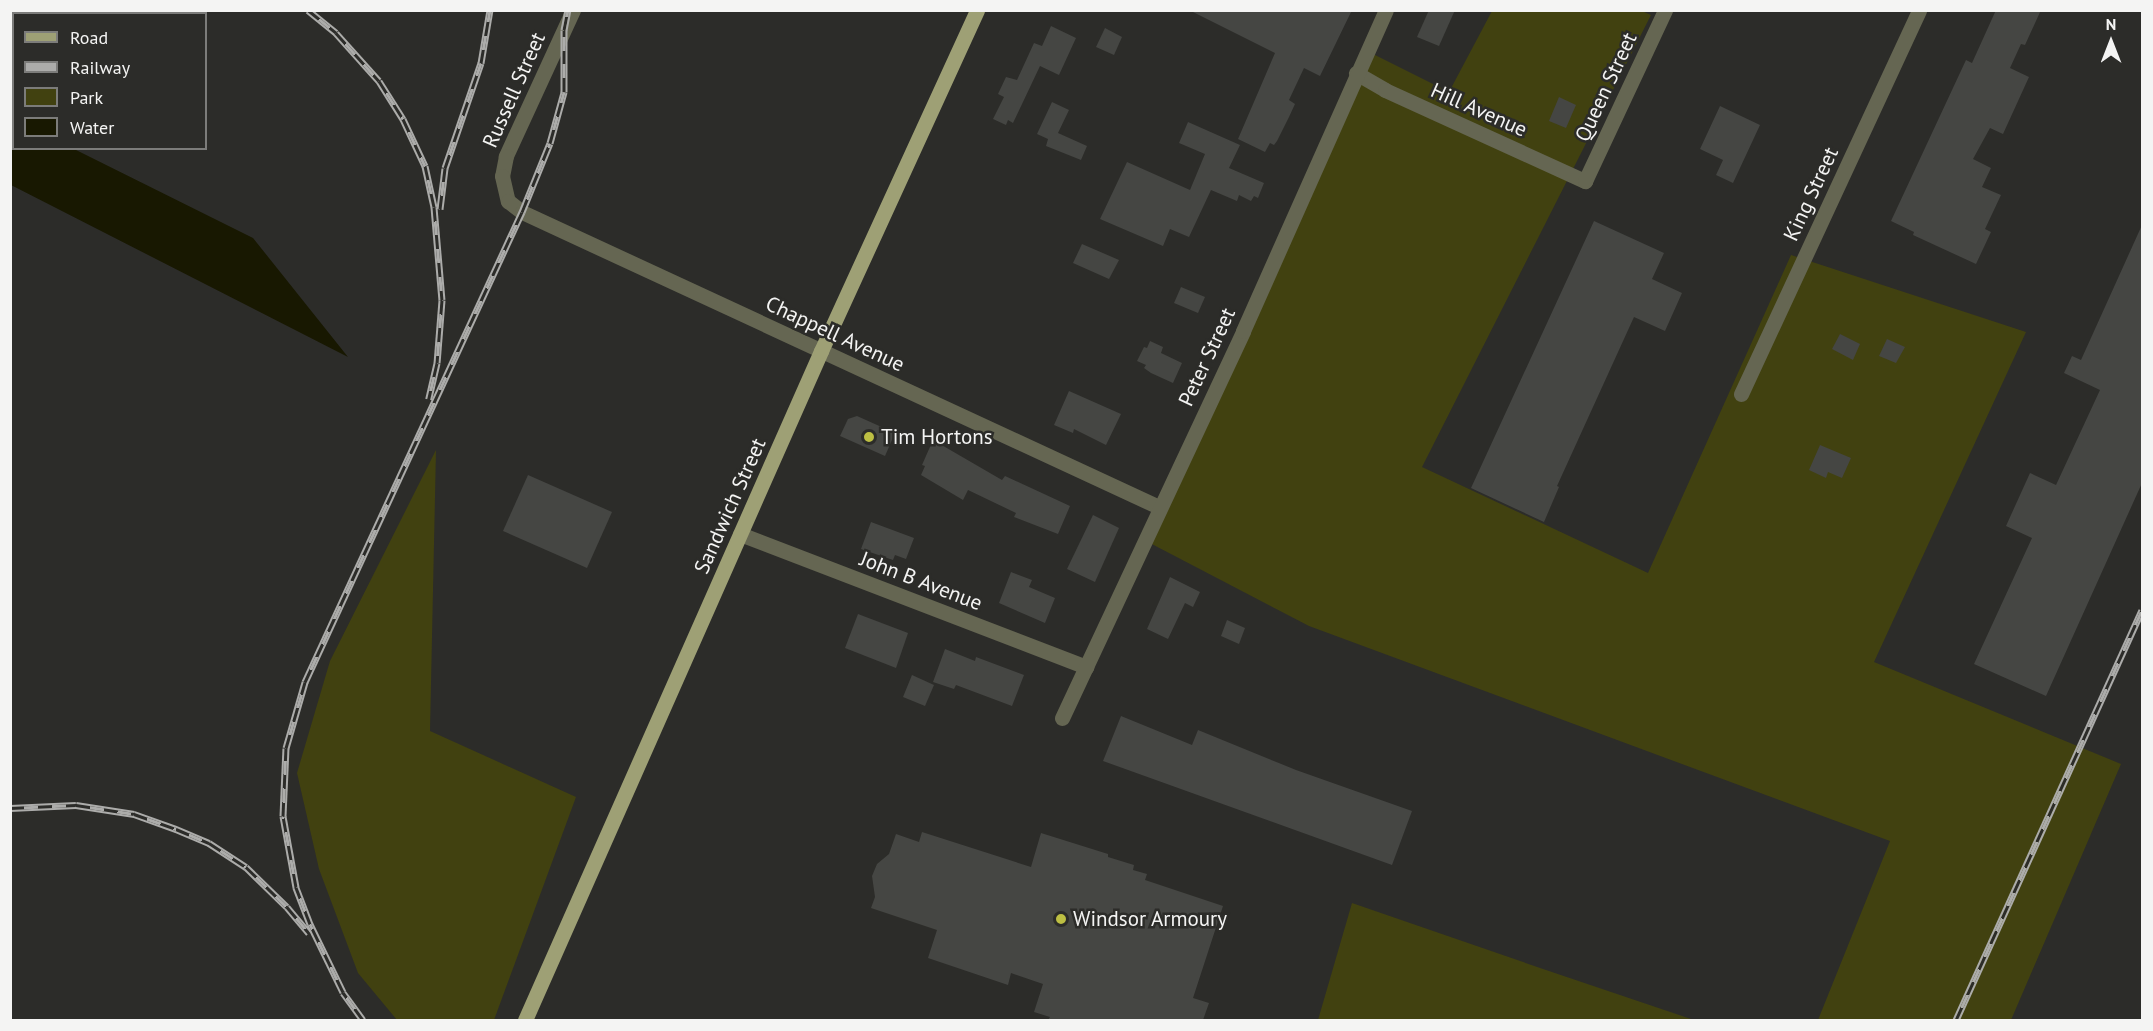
<!DOCTYPE html>
<html>
<head>
<meta charset="utf-8">
<style>
	body { margin:0 }
	#map { position:relative; width:2153px; height:1031px; overflow:hidden; background:#2c2c29; font-family:"PT Sans",sans-serif }
	div>[style] { position:absolute }
	.green>* { inset:0; background:#414110 }
	.water>* { inset:0; background:#181801 }
	.building>* { inset:0; background:#454643 }
	.minor>* { height:15px; margin:-7.5px; padding:0 7.5px; transform-origin:7.5px; border-radius:7.5px; background:#656652 }
	.major>* { height:15px; margin:-7.5px; padding:0 7.5px; transform-origin:7.5px; border-radius:7.5px; background:#9ea075 }
	.rail>* { height:7px; margin-top:-3.5px; transform-origin:0; background:repeating-linear-gradient(90deg,#2c2c29 0 14px,#acacaa 0 28px); box-sizing:border-box; border-block:2px solid #acacaa }
	.dots>* { width:16px; height:16px; translate:-50% -50%; box-sizing:border-box; border:3px solid #2c2c29; border-radius:50% }
	span { translate:-50% -50%; white-space:nowrap; text-align:center; line-height:1.15; -webkit-text-stroke:5px #2c2c29; paint-order:stroke }
	.street-label { font-size:21px; color:#f4f4f3 }
	.poi-label { font-size:21px; color:#f4f4f3 }
	.left { translate:0 -50%; text-align:left }
	.frame { position:absolute; inset:0; border:12px solid #f4f4f3; pointer-events:none }
	.legend { position:absolute; left:12px; top:12px; width:195px; height:138px; box-sizing:border-box; background:#2c2c29; border:2px solid #7c7c7a; margin:0; padding:8px 10px; list-style:none; font-size:18px; color:#f4f4f3 }
	.legend li { display:flex; align-items:center; gap:12px; height:30px }
	.legend b { width:30px; border:2px solid #7c7c7a }
	.north { position:absolute; left:2081px; top:12px; width:60px; height:60px; -webkit-text-stroke:4px #2c2c29; paint-order:stroke; rotate:0deg; font-size:16px; font-weight:700; line-height:24px; text-align:center; color:#f4f4f3 }
	.north::after { content:''; display:block; margin:auto; width:21px; height:27px; background:#f4f4f3; clip-path:polygon(50% 0,100% 100%,50% 72%,0 100%) }
</style>
</head>
<body>
<div id="map">
	<div class="green">
		<div style="clip-path:polygon(1492px 11px,1642px 11px,1651px 15px,1422px 467px,1648px 573px,1791px 255px,2026px 332px,1874px 662px,2121px 764px,2011px 1020px,1818px 1020px,1890px 841px,1309px 626px,1146px 541px,1371px 53px,1449px 92px)"></div>
		<div style="clip-path:polygon(436px 450px,430px 731px,576px 797px,494px 1020px,397px 1020px,358px 973px,319px 869px,297px 773px,330px 661px)"></div>
		<div style="clip-path:polygon(1352px 903px,1546px 970px,1694px 1020px,1318px 1020px)"></div>
	</div>
	<div class="water">
		<div style="clip-path:polygon(10px 117px,13px 118px,14px 148px,74px 149px,253px 238px,348px 357px,11px 185px)"></div>
	</div>
	<div class="building">
		<div style="clip-path:polygon(1189px 10px,1352px 10px,1320px 76px,1304px 68px,1289px 100px,1295px 104px,1289px 117px,1277px 141px,1274px 145px,1270px 143px,1265px 152px,1238px 139px,1275px 53px)"></div>
		<div style="clip-path:polygon(1429px 10px,1455px 10px,1439px 46px,1417px 37px)"></div>
		<div style="clip-path:polygon(1996px 10px,2041px 10px,2025px 45px,2021px 44px,2010px 68px,2029px 77px,2003px 134px,1990px 128px,1973px 159px,1991px 168px,1982px 187px,2001px 195px,1985px 229px,1991px 232px,1976px 264px,1913px 235px,1914px 232px,1891px 221px,1966px 60px,1972px 63px)"></div>
		<div style="clip-path:polygon(1051px 26px,1076px 38px,1059px 75px,1040px 66px,1013px 123px,1008px 120px,1006px 125px,993px 119px,1004px 97px,998px 94px,1006px 77px,1017px 80px,1034px 43px,1042px 46px)"></div>
		<div style="clip-path:polygon(1105px 28px,1122px 37px,1114px 55px,1096px 47px)"></div>
		<div style="clip-path:polygon(1559px 97px,1576px 105px,1566px 128px,1549px 121px)"></div>
		<div style="clip-path:polygon(1052px 102px,1069px 110px,1058px 133px,1087px 146px,1081px 160px,1046px 146px,1048px 139px,1037px 134px)"></div>
		<div style="clip-path:polygon(1720px 106px,1760px 125px,1733px 183px,1716px 175px,1723px 160px,1700px 149px)"></div>
		<div style="clip-path:polygon(1188px 122px,1240px 145px,1229px 168px,1264px 183px,1258px 198px,1254px 196px,1251px 201px,1239px 195px,1237px 201px,1211px 190px,1189px 237px,1170px 229px,1163px 246px,1100px 219px,1127px 162px,1190px 190px,1205px 154px,1179px 143px)"></div>
		<div style="clip-path:polygon(1594px 221px,1664px 253px,1652px 279px,1682px 293px,1665px 331px,1634px 317px,1557px 486px,1559px 487px,1544px 522px,1471px 488px)"></div>
		<div style="clip-path:polygon(2142px 225px,2142px 483px,2046px 696px,1974px 664px,2032px 538px,2006px 526px,2030px 473px,2056px 485px,2100px 390px,2064px 373px,2072px 356px,2081px 360px)"></div>
		<div style="clip-path:polygon(1082px 244px,1119px 260px,1109px 279px,1073px 263px)"></div>
		<div style="clip-path:polygon(1181px 287px,1205px 297px,1198px 313px,1174px 303px)"></div>
		<div style="clip-path:polygon(1840px 334px,1860px 344px,1853px 360px,1832px 349px)"></div>
		<div style="clip-path:polygon(1887px 339px,1905px 347px,1896px 363px,1879px 356px)"></div>
		<div style="clip-path:polygon(1150px 341px,1163px 347px,1161px 353px,1182px 363px,1173px 383px,1151px 373px,1144px 368px,1146px 365px,1137px 361px,1144px 347px,1147px 348px)"></div>
		<div style="clip-path:polygon(1069px 391px,1121px 414px,1106px 445px,1074px 429px,1073px 433px,1054px 425px)"></div>
		<div style="clip-path:polygon(857px 416px,895px 433px,885px 456px,840px 436px,848px 419px)"></div>
		<div style="clip-path:polygon(933px 440px,1002px 480px,1005px 476px,1070px 506px,1058px 534px,1014px 517px,1016px 513px,968px 490px,963px 500px,921px 475px,925px 466px,922px 465px)"></div>
		<div style="clip-path:polygon(1820px 445px,1851px 458px,1842px 478px,1828px 472px,1826px 478px,1809px 470px)"></div>
		<div style="clip-path:polygon(528px 475px,612px 512px,587px 568px,503px 531px)"></div>
		<div style="clip-path:polygon(1093px 515px,1119px 528px,1095px 582px,1067px 569px)"></div>
		<div style="clip-path:polygon(871px 522px,914px 538px,906px 559px,895px 555px,893px 560px,861px 549px)"></div>
		<div style="clip-path:polygon(1011px 572px,1032px 580px,1029px 587px,1055px 598px,1045px 623px,999px 603px)"></div>
		<div style="clip-path:polygon(1170px 577px,1200px 592px,1193px 607px,1185px 603px,1168px 639px,1147px 629px)"></div>
		<div style="clip-path:polygon(858px 614px,908px 633px,896px 668px,845px 648px)"></div>
		<div style="clip-path:polygon(1227px 620px,1245px 628px,1239px 644px,1221px 636px)"></div>
		<div style="clip-path:polygon(945px 649px,975px 661px,976px 657px,1024px 675px,1012px 706px,956px 685px,954px 689px,933px 682px)"></div>
		<div style="clip-path:polygon(912px 675px,934px 685px,925px 706px,903px 697px)"></div>
		<div style="clip-path:polygon(1121px 716px,1192px 745px,1198px 730px,1296px 770px,1412px 811px,1392px 865px,1103px 761px)"></div>
		<div style="clip-path:polygon(922px 832px,1031px 867px,1041px 833px,1108px 854px,1108px 857px,1134px 865px,1133px 870px,1147px 874px,1145px 880px,1223px 906px,1193px 998px,1209px 1003px,1203px 1020px,1048px 1020px,1050px 1017px,1034px 1012px,1043px 984px,1011px 973px,1008px 985px,928px 958px,937px 930px,871px 908px,875px 897px,872px 876px,877px 864px,889px 854px,896px 834px,919px 842px)"></div>
	</div>
	<div class="minor">
		<div style="left:573px;top:10px;width:161px;rotate:114.7deg"></div>
		<div style="left:506px;top:156px;width:20px;rotate:101deg"></div>
		<div style="left:502px;top:176px;width:26px;rotate:77deg"></div>
		<div style="left:508px;top:201px;width:18px;rotate:38deg"></div>
		<div style="left:522px;top:212px;width:702px;rotate:24.85deg"></div>
		<div style="left:1356px;top:73px;width:34px;rotate:30deg"></div>
		<div style="left:1385px;top:90px;width:220px;rotate:24.5deg"></div>
		<div style="left:1585px;top:181px;width:189px;rotate:-64.9deg"></div>
		<div style="left:1741px;top:394px;width:423px;rotate:-65.1deg"></div>
		<div style="left:740px;top:534px;width:371px;rotate:21deg"></div>
		<div style="left:1062px;top:718px;width:427px;rotate:-64.9deg"></div>
		<div style="left:1243px;top:331px;width:351px;rotate:-66deg"></div>
	</div>
	<div class="major">
		<div style="left:525px;top:1020px;width:732px;rotate:-66.13deg"></div>
		<div style="left:821px;top:351px;width:375px;rotate:-65.4deg"></div>
	</div>
	<div class="rail">
		<div style="left:308px;top:10px;width:36px;rotate:39deg"></div>
		<div style="left:336px;top:33px;width:64px;rotate:48.1deg"></div>
		<div style="left:379px;top:81px;width:45px;rotate:57.7deg"></div>
		<div style="left:403px;top:119px;width:52px;rotate:64.9deg"></div>
		<div style="left:425px;top:166px;width:42px;rotate:77.6deg"></div>
		<div style="left:434px;top:207px;width:93px;rotate:85.1deg"></div>
		<div style="left:442px;top:300px;width:63px;rotate:94.5deg"></div>
		<div style="left:437px;top:363px;width:37px;rotate:103deg"></div>
		<div style="left:440px;top:209px;width:41px;rotate:-83deg"></div>
		<div style="left:445px;top:168px;width:111px;rotate:-71.1deg"></div>
		<div style="left:481px;top:63px;width:54px;rotate:-80.4deg"></div>
		<div style="left:10px;top:808px;width:66px;rotate:-2.6deg"></div>
		<div style="left:76px;top:805px;width:59px;rotate:8.8deg"></div>
		<div style="left:134px;top:814px;width:45px;rotate:19.7deg"></div>
		<div style="left:176px;top:829px;width:36px;rotate:23deg"></div>
		<div style="left:209px;top:843px;width:44px;rotate:33deg"></div>
		<div style="left:246px;top:867px;width:57px;rotate:44.3deg"></div>
		<div style="left:287px;top:907px;width:34px;rotate:50deg"></div>
		<div style="left:363px;top:1020px;width:34px;rotate:-126deg"></div>
		<div style="left:343px;top:992px;width:76px;rotate:-115.9deg"></div>
		<div style="left:310px;top:924px;width:40px;rotate:-111deg"></div>
		<div style="left:296px;top:887px;width:72px;rotate:-100.4deg"></div>
		<div style="left:283px;top:816px;width:68px;rotate:-87.5deg"></div>
		<div style="left:286px;top:748px;width:69px;rotate:-73.9deg"></div>
		<div style="left:305px;top:682px;width:518px;rotate:-65.22deg"></div>
		<div style="left:522px;top:212px;width:74px;rotate:-67.9deg"></div>
		<div style="left:550px;top:143px;width:53px;rotate:-74.6deg"></div>
		<div style="left:564px;top:92px;width:62px;rotate:-90deg"></div>
		<div style="left:564px;top:30px;width:20px;rotate:-79deg"></div>
		<div style="left:1956px;top:1020px;width:450px;rotate:-65.6deg"></div>
	</div>
	<div class="dots">
		<div style="left:869px;top:437px;background:#bdbf43"></div>
		<div style="left:1061px;top:919px;background:#bdbf43"></div>
	</div>
	<div class="street-label">
		<span style="left:1606px;top:87px;rotate:-65deg">Queen Street</span>
		<span style="left:514px;top:90px;rotate:-66deg">Russell Street</span>
		<span style="left:1479px;top:110px;rotate:24deg">Hill Avenue</span>
		<span style="left:1811px;top:194px;rotate:-65deg">King Street</span>
		<span style="left:835px;top:334px;rotate:25deg">Chappell Avenue</span>
		<span style="left:1207px;top:357px;rotate:-65deg">Peter Street</span>
		<span style="left:730px;top:506px;rotate:-66deg">Sandwich Street</span>
		<span style="left:921px;top:581px;rotate:21deg">John B Avenue</span>
	</div>
	<div class="poi-label">
		<span class="left" style="left:881px;top:437px">Tim Hortons</span>
		<span class="left" style="left:1073px;top:919px">Windsor Armoury</span>
	</div>
	<div class="frame"></div>
	<ul class="legend">
	<li><b style="height:8px;background:#9ea075"></b>Road</li>
	<li><b style="height:8px;background:#acacaa"></b>Railway</li>
	<li><b style="height:16px;background:#414110"></b>Park</li>
	<li><b style="height:16px;background:#181801"></b>Water</li>
	</ul>
	<div class="north">N</div>
</div>
</body>
</html>
